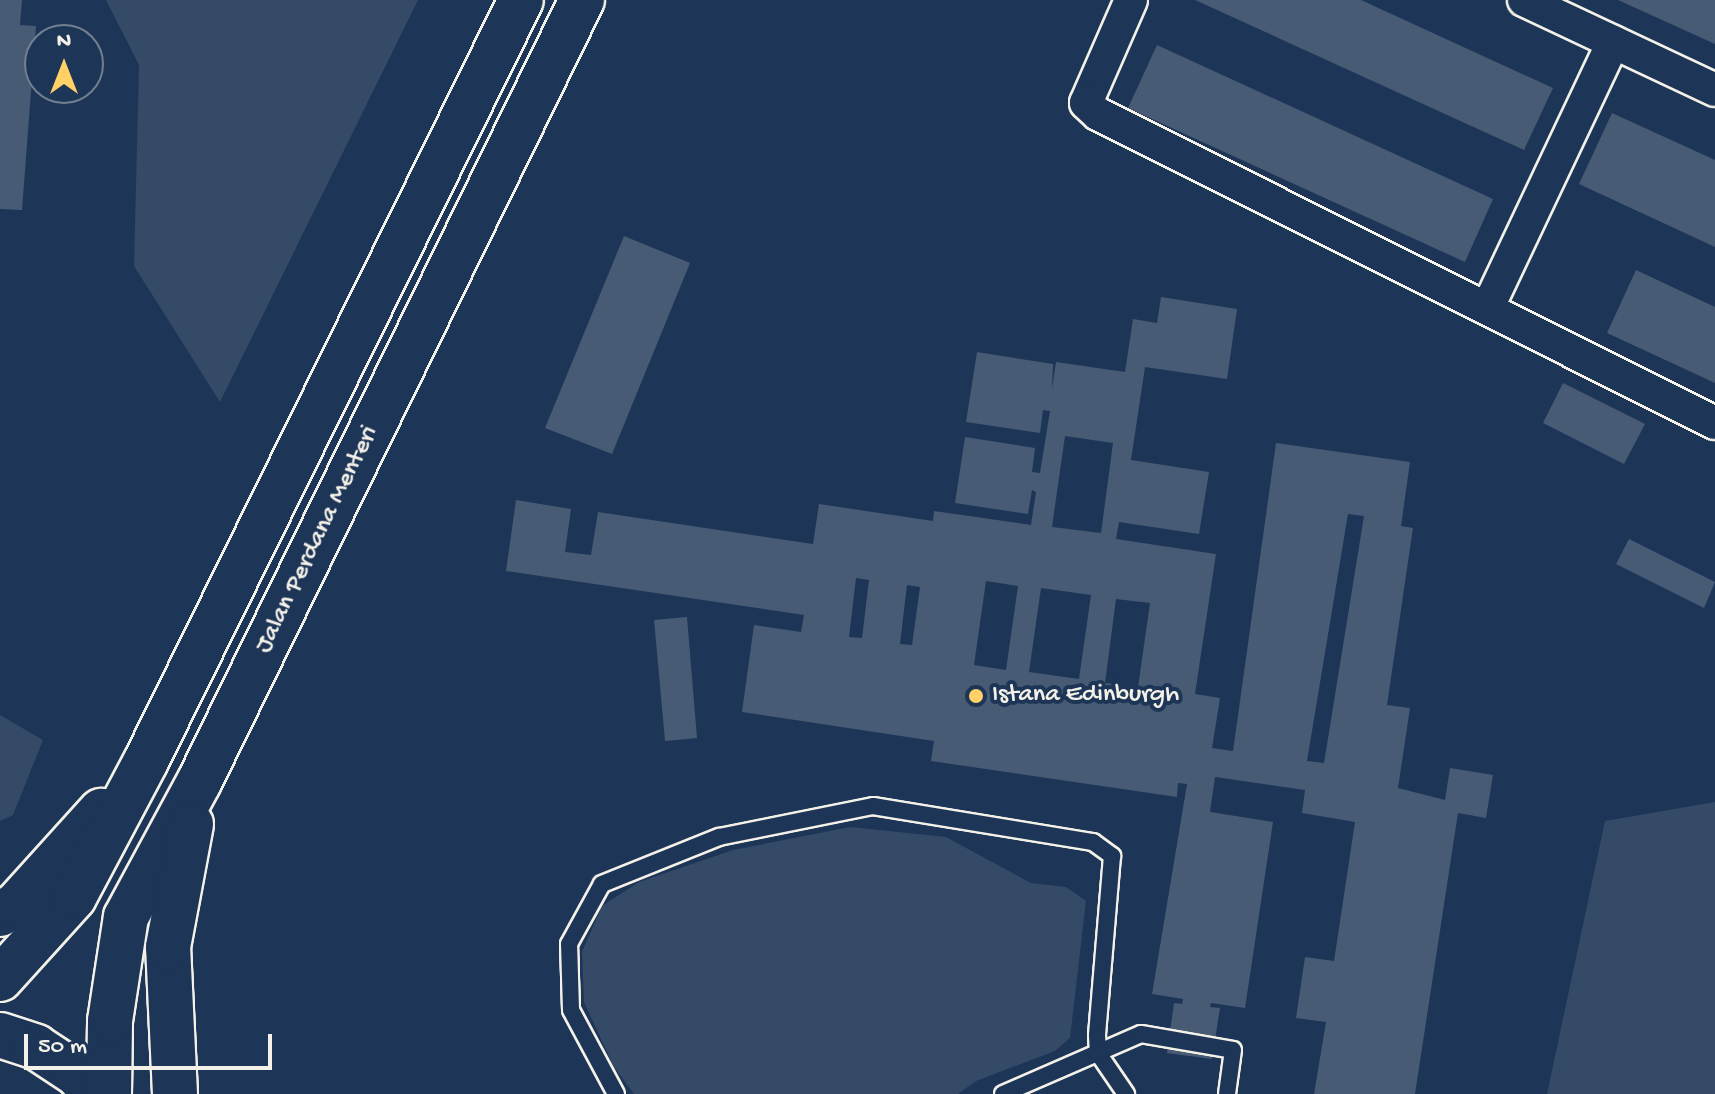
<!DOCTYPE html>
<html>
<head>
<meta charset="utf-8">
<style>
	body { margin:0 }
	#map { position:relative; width:1715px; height:1094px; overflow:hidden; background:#1d3557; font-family:"Gochi Hand",sans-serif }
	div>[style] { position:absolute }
	.green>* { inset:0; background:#354a67 }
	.building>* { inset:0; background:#485b74 }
	.roads { filter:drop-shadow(2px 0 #f4f1e8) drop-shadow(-2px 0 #f4f1e8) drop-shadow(0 2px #f4f1e8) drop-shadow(0 -2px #f4f1e8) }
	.service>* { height:16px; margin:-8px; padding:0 8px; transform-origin:8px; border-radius:8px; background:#1d3557 }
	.minor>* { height:32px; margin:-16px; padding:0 16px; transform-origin:16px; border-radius:16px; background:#1d3557 }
	.primary>* { height:44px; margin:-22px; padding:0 22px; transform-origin:22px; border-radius:22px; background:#1d3557 }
	.dots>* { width:22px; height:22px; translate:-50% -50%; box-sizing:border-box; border:4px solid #1d3557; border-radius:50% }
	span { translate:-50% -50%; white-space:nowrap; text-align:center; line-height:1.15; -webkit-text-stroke:8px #1d3557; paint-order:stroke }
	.street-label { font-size:26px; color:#f4f1e8 }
	.poi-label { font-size:26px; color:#f4f1e8 }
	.left { translate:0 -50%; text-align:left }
	.north { position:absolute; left:24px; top:24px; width:80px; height:80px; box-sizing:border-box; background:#1d3557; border:2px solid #738091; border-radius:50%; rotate:0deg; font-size:22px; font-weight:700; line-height:32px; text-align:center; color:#f4f1e8 }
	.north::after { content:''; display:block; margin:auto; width:28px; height:36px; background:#ffd166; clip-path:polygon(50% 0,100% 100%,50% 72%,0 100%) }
	.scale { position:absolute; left:24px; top:1034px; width:248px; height:36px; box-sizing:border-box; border:4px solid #f4f1e8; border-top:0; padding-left:10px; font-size:24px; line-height:28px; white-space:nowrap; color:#f4f1e8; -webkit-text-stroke:6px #1d3557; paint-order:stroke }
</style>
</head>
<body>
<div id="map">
	<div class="green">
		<div style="clip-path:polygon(106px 0,418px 0,220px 402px,134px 266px,139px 65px)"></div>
		<div style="clip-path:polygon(0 715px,43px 740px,13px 815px,0 821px)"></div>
		<div style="clip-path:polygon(1715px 802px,1715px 1094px,1547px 1094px,1605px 821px)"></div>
		<div style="clip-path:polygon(850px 827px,946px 837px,1031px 883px,1066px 887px,1086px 901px,1070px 1038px,1055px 1051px,976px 1081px,958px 1094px,634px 1094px,614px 1067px,584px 1002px,582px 952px,602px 906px,639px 882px,733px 850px)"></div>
	</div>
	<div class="building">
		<div style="clip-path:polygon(0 0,22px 0,20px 25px,36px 26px,22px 210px,0 209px)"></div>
		<div style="clip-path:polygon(1195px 0,1361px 0,1553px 88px,1524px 150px)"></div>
		<div style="clip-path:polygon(1618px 0,1715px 0,1715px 44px)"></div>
		<div style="clip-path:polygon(1157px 45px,1493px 199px,1465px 262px,1128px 108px)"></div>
		<div style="clip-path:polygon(1612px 113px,1715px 160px,1715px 247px,1579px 184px)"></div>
		<div style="clip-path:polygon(624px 236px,690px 263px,612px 454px,545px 428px)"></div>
		<div style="clip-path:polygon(1636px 270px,1715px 307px,1715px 383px,1607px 333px)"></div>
		<div style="clip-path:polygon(evenodd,1161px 297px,1237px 309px,1227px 379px,1145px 367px,1131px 460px,1209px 472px,1199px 534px,1119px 522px,1116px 539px,1216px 554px,1195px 694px,1220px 698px,1212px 748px,1233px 751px,1276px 443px,1410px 462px,1401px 526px,1413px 528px,1387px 705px,1410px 708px,1398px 788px,1445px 800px,1450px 768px,1493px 775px,1486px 818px,1458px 813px,1415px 1094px,1314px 1094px,1326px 1022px,1296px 1018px,1305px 957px,1334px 961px,1355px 822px,1302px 813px,1305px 790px,1215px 777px,1210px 812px,1273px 822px,1245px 1008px,1211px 1003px,1210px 1007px,1220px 1008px,1212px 1059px,1167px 1053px,1174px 1003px,1182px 1004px,1183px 999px,1152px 994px,1187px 784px,1178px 783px,1177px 797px,931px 761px,934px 741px,742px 712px,754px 625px,801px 632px,804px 615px,506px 571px,516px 500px,571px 509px,565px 552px,591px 555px,598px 512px,813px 544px,819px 504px,933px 521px,934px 511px,1031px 525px,1036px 492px,1032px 490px,1028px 514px,955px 503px,965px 437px,1035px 448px,1032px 472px,1040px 473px,1050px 411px,1043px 410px,1040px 433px,966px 422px,977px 352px,1053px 364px,1052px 389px,1056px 362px,1125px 372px,1133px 319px,1157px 323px,1161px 297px,1065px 436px,1113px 443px,1101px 533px,1052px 527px,1065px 436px,1161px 297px,1348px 514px,1364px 516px,1324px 763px,1307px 761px,1348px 514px,1161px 297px,856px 578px,869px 580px,862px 638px,849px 637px,856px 578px,1161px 297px,986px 581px,1018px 586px,1006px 670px,974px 665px,986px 581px,1161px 297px,907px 585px,920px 587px,912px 645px,900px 644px,907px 585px,1161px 297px,1041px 588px,1091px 595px,1079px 679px,1029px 672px,1041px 588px,1161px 297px,1116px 599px,1150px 603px,1138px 687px,1105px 683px,1116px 599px)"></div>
		<div style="clip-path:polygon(1563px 383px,1645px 424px,1624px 464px,1543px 423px)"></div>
		<div style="clip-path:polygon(1629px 539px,1715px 582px,1704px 608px,1616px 564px)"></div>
		<div style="clip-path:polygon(687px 617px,697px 738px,665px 741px,654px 620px)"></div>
	</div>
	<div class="roads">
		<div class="service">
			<div style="left:616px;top:1094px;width:95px;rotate:-118.2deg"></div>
			<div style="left:571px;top:1010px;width:66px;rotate:-91.7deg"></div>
			<div style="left:569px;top:944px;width:68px;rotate:-61.2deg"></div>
			<div style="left:602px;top:884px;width:126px;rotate:-21.9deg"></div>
			<div style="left:719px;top:837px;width:157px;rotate:-11.4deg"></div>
			<div style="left:873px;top:806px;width:223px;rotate:9.3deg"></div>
			<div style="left:1093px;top:842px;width:24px;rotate:36deg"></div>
			<div style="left:1112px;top:856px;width:180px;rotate:94.8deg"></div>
			<div style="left:1097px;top:1035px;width:18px;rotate:87deg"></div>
			<div style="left:1098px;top:1053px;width:50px;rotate:55.7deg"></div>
			<div style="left:1003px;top:1094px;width:150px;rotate:-23.5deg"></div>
			<div style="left:1141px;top:1034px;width:93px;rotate:9.9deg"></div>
			<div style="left:1233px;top:1050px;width:44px;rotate:97.8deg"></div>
		</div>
		<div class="minor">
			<div style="left:1131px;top:0;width:112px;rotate:113.6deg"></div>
			<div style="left:1086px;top:103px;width:16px;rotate:43deg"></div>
			<div style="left:1098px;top:114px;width:690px;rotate:26.6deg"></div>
			<div style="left:1524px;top:0;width:211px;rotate:25.2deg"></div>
			<div style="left:1488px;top:307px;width:293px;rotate:-64.7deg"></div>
		</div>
		<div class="primary">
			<div style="left:0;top:914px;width:18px;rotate:-29deg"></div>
			<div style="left:16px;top:905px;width:127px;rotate:-47.9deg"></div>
			<div style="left:0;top:979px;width:110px;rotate:-47.9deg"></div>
			<div style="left:74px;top:897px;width:154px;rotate:-62.1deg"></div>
			<div style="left:146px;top:761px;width:848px;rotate:-63.77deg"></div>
			<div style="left:0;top:1035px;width:38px;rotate:18deg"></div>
			<div style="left:36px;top:1047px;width:49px;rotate:33.4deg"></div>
			<div style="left:77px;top:1074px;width:27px;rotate:48deg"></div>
			<div style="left:109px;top:1094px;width:73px;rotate:-89.2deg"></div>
			<div style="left:110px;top:1021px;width:105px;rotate:-81.3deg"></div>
			<div style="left:126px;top:917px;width:153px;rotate:-61.6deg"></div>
			<div style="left:199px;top:782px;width:871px;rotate:-63.91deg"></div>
			<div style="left:175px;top:1094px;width:147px;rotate:-92.7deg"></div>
			<div style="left:168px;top:947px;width:125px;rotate:-79.4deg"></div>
		</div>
	</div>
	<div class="dots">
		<div style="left:976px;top:696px;background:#ffd166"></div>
	</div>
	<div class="street-label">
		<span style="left:318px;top:540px;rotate:-64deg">Jalan Perdana Menteri</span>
	</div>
	<div class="poi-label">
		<span class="left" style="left:992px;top:696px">Istana Edinburgh</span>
	</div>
	<div class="north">N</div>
	<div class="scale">50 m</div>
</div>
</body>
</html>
